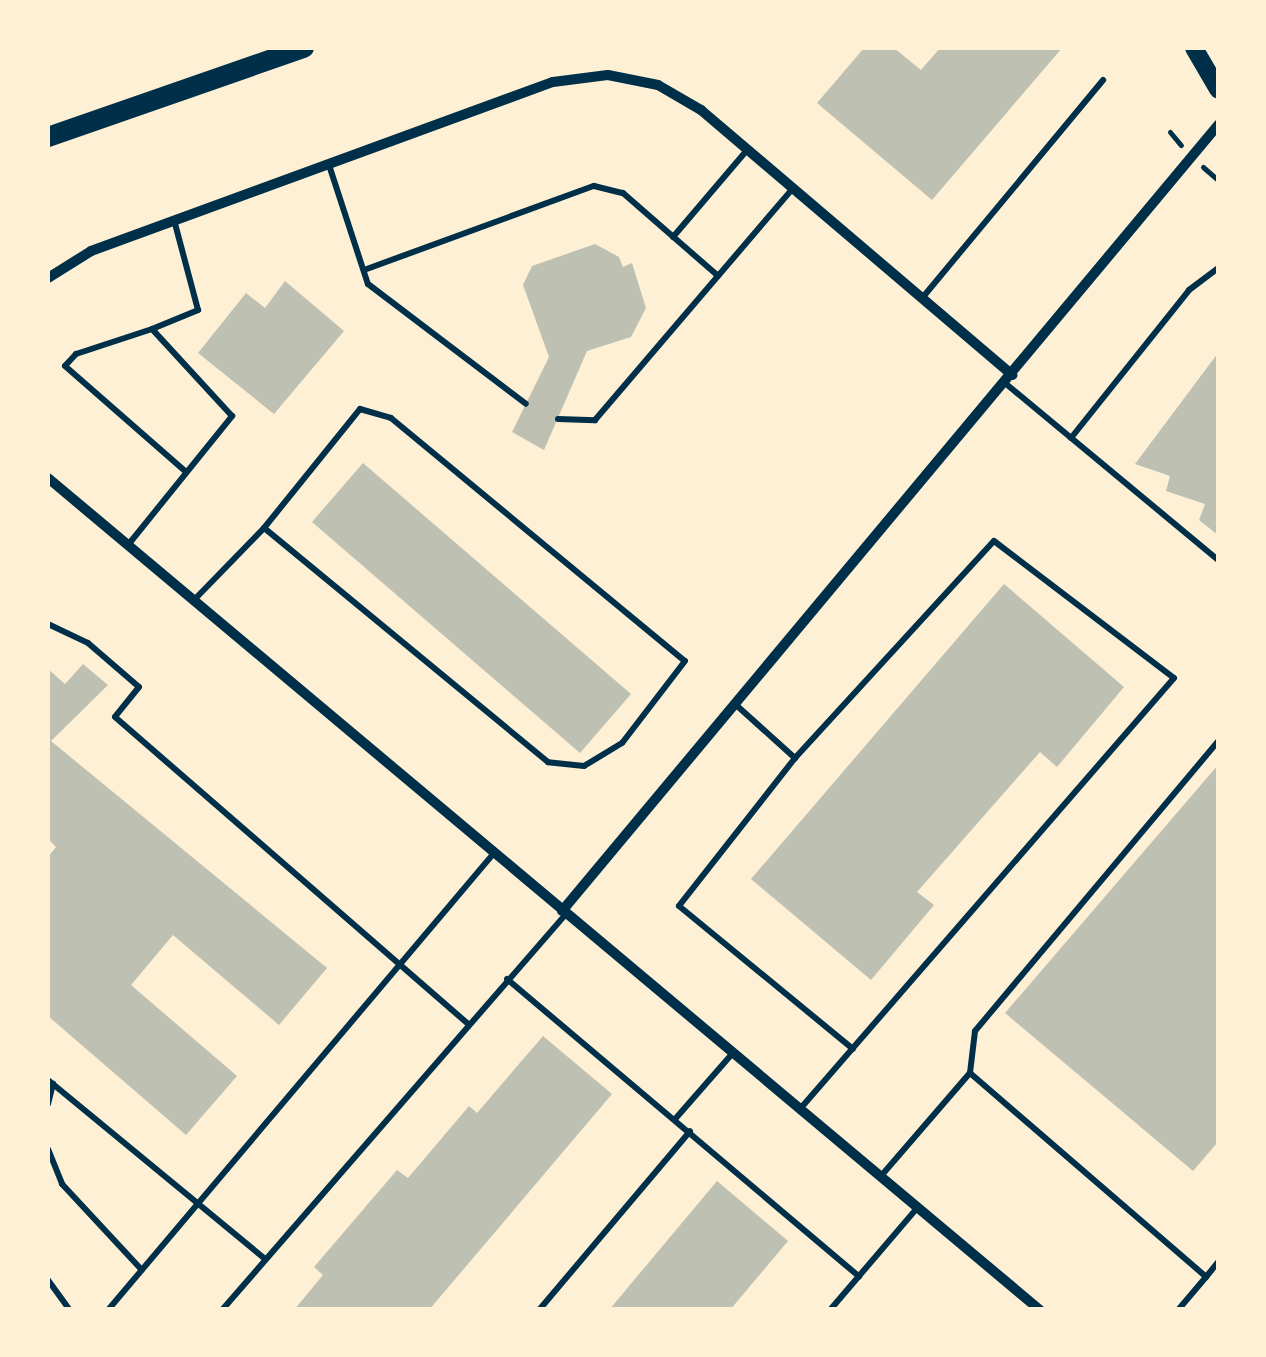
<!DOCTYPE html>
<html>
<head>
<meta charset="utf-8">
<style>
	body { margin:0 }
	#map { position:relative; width:1266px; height:1357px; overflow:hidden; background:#fdf0d5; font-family:Jost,sans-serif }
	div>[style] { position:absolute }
	.building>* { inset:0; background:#bec0b2 }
	.path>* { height:5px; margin:-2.5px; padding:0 2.5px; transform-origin:2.5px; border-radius:2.5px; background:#003049 }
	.service>* { height:6px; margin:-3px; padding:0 3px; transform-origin:3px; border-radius:3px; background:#003049 }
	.minor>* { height:10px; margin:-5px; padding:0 5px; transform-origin:5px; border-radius:5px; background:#003049 }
	.secondary>* { height:18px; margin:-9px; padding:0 9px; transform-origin:9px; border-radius:9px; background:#003049 }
	.trunk>* { height:20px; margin:-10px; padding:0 10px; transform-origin:10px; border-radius:10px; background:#003049 }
	span { translate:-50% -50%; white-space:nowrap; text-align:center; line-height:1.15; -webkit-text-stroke:10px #fdf0d5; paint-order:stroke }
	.frame { position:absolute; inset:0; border:50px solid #fdf0d5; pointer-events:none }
</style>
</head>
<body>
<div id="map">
	<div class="building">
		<div style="clip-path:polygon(864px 48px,894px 48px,921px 70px,940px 48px,1062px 48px,932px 200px,817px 103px)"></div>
		<div style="clip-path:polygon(595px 244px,619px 257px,623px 267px,632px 263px,646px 308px,631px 337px,587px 351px,544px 450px,512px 432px,549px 357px,523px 285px,532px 266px)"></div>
		<div style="clip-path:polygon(285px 281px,344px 331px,274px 414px,198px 353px,246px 293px,265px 308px)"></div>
		<div style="clip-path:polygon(1218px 353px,1218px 535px,1199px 520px,1205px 504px,1166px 491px,1170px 476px,1135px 464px)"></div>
		<div style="clip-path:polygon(363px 463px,631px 694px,580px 753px,312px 522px)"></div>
		<div style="clip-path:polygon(1004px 584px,1124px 687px,1057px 767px,1040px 752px,917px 892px,934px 905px,871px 980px,751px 879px)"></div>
		<div style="clip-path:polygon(83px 664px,108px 685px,51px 741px,327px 968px,279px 1025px,173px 935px,131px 985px,237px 1076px,186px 1135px,48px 1016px,48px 857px,56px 847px,48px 839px,48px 669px,65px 684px)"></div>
		<div style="clip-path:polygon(1218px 765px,1218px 1142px,1193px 1171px,1005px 1013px)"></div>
		<div style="clip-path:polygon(543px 1036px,612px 1094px,429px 1310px,294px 1310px,323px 1275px,314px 1267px,397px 1170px,408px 1178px,469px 1106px,477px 1113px)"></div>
		<div style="clip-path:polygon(717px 1181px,788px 1241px,730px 1310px,609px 1310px)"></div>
	</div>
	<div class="path">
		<div style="left:1170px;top:132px;width:17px;rotate:50deg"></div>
		<div style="left:1203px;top:167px;width:20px;rotate:41deg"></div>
	</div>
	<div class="service">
		<div style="left:329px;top:165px;width:125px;rotate:71.9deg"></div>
		<div style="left:368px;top:284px;width:198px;rotate:37.2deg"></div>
		<div style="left:673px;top:237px;width:114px;rotate:-49.6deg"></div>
		<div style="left:364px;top:270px;width:245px;rotate:-20.1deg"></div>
		<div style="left:594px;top:186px;width:30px;rotate:14deg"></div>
		<div style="left:623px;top:193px;width:126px;rotate:41.1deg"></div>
		<div style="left:923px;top:297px;width:282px;rotate:-50.3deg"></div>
		<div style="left:152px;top:329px;width:50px;rotate:-22.4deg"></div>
		<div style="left:198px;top:310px;width:93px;rotate:-104.9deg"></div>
		<div style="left:1005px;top:383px;width:277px;rotate:39.7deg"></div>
		<div style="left:558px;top:419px;width:37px;rotate:2deg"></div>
		<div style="left:595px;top:420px;width:304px;rotate:-49.5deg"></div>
		<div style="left:1071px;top:438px;width:189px;rotate:-51.4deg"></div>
		<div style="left:1189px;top:290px;width:36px;rotate:-37deg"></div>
		<div style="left:128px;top:545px;width:166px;rotate:-51.1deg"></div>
		<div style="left:232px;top:416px;width:118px;rotate:-132.6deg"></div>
		<div style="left:152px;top:329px;width:80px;rotate:161.8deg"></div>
		<div style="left:76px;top:354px;width:16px;rotate:133deg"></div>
		<div style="left:65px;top:366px;width:161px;rotate:41.2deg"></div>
		<div style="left:194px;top:600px;width:100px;rotate:-45.8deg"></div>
		<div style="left:264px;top:528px;width:153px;rotate:-51.1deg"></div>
		<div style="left:360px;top:409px;width:32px;rotate:16deg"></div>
		<div style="left:391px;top:418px;width:381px;rotate:39.6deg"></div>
		<div style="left:685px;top:661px;width:103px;rotate:127.5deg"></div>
		<div style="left:622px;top:743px;width:44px;rotate:148.8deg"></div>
		<div style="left:584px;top:766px;width:36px;rotate:-174deg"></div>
		<div style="left:548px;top:762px;width:368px;rotate:-140.5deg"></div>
		<div style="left:48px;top:624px;width:44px;rotate:25.4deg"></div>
		<div style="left:88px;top:643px;width:67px;rotate:40.8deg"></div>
		<div style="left:139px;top:687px;width:38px;rotate:129deg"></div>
		<div style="left:115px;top:717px;width:468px;rotate:41deg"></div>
		<div style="left:735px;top:704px;width:81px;rotate:42deg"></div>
		<div style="left:795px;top:758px;width:294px;rotate:-47.5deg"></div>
		<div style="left:994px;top:541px;width:226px;rotate:37.3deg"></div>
		<div style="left:1174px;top:678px;width:571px;rotate:130.95deg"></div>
		<div style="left:795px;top:758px;width:188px;rotate:128.1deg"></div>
		<div style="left:679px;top:906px;width:225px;rotate:39.4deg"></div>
		<div style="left:507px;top:979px;width:461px;rotate:40.2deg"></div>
		<div style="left:970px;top:1073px;width:42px;rotate:-83.2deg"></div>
		<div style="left:975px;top:1031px;width:378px;rotate:-50deg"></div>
		<div style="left:48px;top:1080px;width:281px;rotate:39.5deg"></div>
		<div style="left:48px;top:1104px;width:21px;rotate:-76deg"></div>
		<div style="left:676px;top:1118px;width:86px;rotate:-48.8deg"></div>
		<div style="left:48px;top:1149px;width:38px;rotate:68deg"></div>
		<div style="left:62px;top:1184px;width:117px;rotate:47.1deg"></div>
		<div style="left:881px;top:1176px;width:136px;rotate:-49.2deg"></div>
		<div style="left:970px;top:1073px;width:312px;rotate:40.8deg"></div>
		<div style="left:1206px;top:1277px;width:19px;rotate:-51deg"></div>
		<div style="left:48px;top:1280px;width:37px;rotate:54deg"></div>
		<div style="left:108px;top:1310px;width:598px;rotate:-49.81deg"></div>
		<div style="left:222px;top:1310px;width:525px;rotate:-49.02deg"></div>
		<div style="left:539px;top:1310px;width:234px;rotate:-49.8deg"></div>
		<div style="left:830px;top:1310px;width:134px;rotate:-49.5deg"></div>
		<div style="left:1178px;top:1310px;width:43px;rotate:-49.7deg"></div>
	</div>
	<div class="minor">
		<div style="left:48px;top:278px;width:51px;rotate:-32.1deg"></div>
		<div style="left:91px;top:251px;width:492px;rotate:-20.1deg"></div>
		<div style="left:553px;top:82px;width:55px;rotate:-7.3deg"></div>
		<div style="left:608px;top:75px;width:51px;rotate:11.3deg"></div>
		<div style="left:658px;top:85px;width:50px;rotate:30.2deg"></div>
		<div style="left:701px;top:110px;width:409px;rotate:40.4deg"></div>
		<div style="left:48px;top:478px;width:1295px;rotate:39.99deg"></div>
		<div style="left:562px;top:911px;width:1024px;rotate:-50.15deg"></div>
	</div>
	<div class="secondary">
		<div style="left:1194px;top:48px;width:48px;rotate:59.7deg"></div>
	</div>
	<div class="trunk">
		<div style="left:48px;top:137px;width:271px;rotate:-19.2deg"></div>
	</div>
	<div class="frame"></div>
</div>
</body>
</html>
